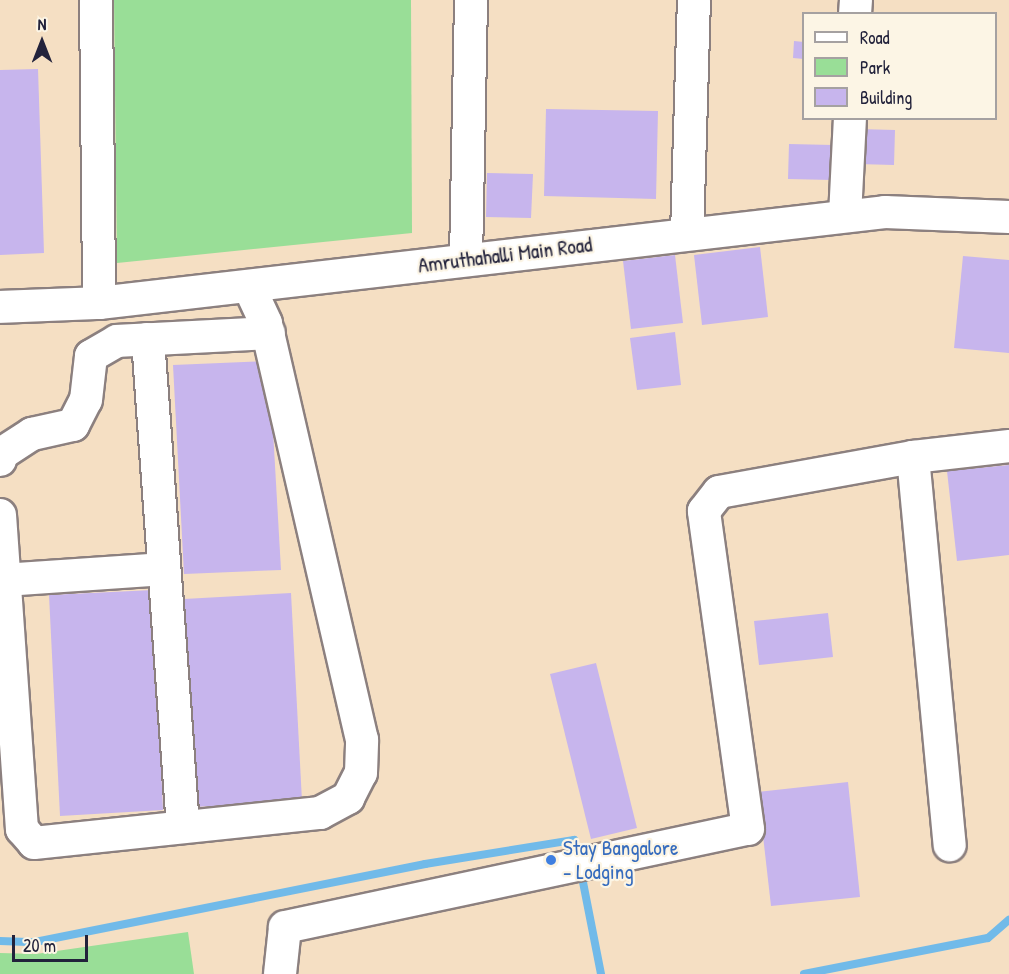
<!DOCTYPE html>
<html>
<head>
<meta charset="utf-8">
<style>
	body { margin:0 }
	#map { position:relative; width:1009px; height:974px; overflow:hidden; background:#f5dfc3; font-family:"Patrick Hand",sans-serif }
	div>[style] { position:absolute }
	.green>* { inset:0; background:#99de97 }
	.stream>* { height:8px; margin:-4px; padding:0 4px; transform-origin:4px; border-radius:4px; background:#71bae9 }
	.building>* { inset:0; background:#c7b5ed }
	.roads { filter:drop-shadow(2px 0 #8c807f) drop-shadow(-2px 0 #8c807f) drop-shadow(0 2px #8c807f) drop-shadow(0 -2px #8c807f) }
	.street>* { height:32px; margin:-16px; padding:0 16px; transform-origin:16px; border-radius:16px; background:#fff }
	.dots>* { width:16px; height:16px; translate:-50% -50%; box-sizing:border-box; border:3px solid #fcf5e5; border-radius:50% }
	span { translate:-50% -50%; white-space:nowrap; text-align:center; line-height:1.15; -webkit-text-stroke:4.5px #fcf5e5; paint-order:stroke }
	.street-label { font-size:21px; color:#22223b }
	.shop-label { font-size:21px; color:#366cbe }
	.left { translate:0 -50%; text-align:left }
	.legend { position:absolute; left:802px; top:12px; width:195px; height:108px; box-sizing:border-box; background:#fcf5e5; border:2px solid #a5a1a1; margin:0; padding:8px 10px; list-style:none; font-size:18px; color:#22223b }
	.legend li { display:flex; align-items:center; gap:12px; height:30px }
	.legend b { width:30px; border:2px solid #a5a1a1 }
	.north { position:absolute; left:12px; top:12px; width:60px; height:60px; -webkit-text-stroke:4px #fcf5e5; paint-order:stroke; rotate:0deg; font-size:16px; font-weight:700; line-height:24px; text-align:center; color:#22223b }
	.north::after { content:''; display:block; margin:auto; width:21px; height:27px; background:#22223b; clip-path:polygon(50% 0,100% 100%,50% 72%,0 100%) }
	.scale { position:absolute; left:12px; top:935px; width:76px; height:27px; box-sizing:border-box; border:3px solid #22223b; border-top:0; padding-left:8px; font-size:18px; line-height:21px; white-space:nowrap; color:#22223b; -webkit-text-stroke:4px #fcf5e5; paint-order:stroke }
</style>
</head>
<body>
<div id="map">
	<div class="green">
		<div style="clip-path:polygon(114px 0,411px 0,412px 233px,117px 263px)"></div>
		<div style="clip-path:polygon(188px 932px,194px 974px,0 974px,0 953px,36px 954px)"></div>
	</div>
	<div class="stream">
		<div style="left:581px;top:872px;width:104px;rotate:78.9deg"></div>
		<div style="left:0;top:941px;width:35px;rotate:2deg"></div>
		<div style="left:35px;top:942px;width:398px;rotate:-11.3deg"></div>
		<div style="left:425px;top:864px;width:151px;rotate:-9.2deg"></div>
		<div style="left:574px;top:840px;width:17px;rotate:77deg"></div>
		<div style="left:804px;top:974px;width:187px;rotate:-11.1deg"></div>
		<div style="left:988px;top:938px;width:28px;rotate:-41deg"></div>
	</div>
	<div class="building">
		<div style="clip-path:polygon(794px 41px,804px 42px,804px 59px,793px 58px)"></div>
		<div style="clip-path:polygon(38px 69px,44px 253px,0 255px,0 70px)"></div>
		<div style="clip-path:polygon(546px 109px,658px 111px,656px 199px,544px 196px)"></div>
		<div style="clip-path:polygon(858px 129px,895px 130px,894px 165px,857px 164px)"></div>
		<div style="clip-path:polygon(789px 144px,833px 145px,832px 180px,788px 179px)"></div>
		<div style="clip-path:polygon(487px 173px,533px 174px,531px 218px,486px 217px)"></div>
		<div style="clip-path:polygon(760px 247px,768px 317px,702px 325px,694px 255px)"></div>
		<div style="clip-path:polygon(675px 255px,683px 323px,631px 329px,623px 261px)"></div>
		<div style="clip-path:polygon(963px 256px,1009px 260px,1009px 353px,954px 348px)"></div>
		<div style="clip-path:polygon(675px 332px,681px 385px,637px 390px,630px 338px)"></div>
		<div style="clip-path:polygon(269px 361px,281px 570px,184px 574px,173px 365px)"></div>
		<div style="clip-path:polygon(1009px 465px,1009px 555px,957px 561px,947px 471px)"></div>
		<div style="clip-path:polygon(153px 590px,163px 810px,60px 816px,49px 595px)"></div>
		<div style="clip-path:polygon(291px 593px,302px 801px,195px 807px,184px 599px)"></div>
		<div style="clip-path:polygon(828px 613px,833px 657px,759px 665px,754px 621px)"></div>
		<div style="clip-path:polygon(596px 663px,637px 828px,591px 839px,550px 674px)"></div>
		<div style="clip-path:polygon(848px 782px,860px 897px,771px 906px,758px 792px)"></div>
	</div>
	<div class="roads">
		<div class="street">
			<div style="left:96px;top:0;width:303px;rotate:89.4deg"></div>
			<div style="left:855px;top:14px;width:14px;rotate:-86deg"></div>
			<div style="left:845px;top:216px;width:98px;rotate:-87.1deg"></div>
			<div style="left:687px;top:234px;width:234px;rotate:-88.3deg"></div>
			<div style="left:466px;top:260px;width:260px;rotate:-88.9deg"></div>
			<div style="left:0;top:307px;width:99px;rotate:-2.3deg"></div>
			<div style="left:99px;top:303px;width:791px;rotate:-6.6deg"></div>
			<div style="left:885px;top:212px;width:124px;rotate:2.3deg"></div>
			<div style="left:148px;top:339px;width:489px;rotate:85.9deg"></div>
			<div style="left:913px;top:457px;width:390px;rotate:84.6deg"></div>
			<div style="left:0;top:460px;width:6px;rotate:-81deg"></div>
			<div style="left:1px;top:454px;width:37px;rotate:-33deg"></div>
			<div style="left:32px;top:434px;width:42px;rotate:-12.4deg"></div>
			<div style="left:73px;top:425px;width:28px;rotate:-63deg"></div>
			<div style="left:86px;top:400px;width:44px;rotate:-83.5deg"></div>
			<div style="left:91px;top:356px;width:30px;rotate:-30deg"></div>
			<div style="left:117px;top:341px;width:152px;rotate:-3deg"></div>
			<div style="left:0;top:515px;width:315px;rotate:86deg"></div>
			<div style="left:22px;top:829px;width:18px;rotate:49deg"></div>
			<div style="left:34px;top:843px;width:288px;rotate:-6deg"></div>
			<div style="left:320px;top:813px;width:32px;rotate:-28deg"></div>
			<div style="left:348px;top:798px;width:28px;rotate:-63deg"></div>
			<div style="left:361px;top:773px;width:33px;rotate:-88deg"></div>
			<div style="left:362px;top:740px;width:428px;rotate:-103deg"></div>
			<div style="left:266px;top:323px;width:40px;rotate:-115deg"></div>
			<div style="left:4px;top:580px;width:160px;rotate:-3.9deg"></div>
			<div style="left:280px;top:974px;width:47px;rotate:-83.9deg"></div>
			<div style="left:285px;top:927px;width:473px;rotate:-12deg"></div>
			<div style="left:748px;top:829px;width:321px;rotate:-97.9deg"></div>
			<div style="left:704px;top:511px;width:24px;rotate:-52deg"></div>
			<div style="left:719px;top:492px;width:197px;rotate:-10.2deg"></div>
			<div style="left:913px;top:457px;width:97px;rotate:-6.5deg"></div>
		</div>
	</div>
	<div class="dots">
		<div style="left:551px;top:860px;background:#3f7fe0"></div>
	</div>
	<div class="street-label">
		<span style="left:505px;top:255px;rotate:-7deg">Amruthahalli Main Road</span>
	</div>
	<div class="shop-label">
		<span class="left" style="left:563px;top:860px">Stay Bangalore<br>- Lodging</span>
	</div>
	<ul class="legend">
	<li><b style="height:8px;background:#fff"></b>Road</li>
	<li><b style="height:16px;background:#99de97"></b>Park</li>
	<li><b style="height:16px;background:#c7b5ed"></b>Building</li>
	</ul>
	<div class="north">N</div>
	<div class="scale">20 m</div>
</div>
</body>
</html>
